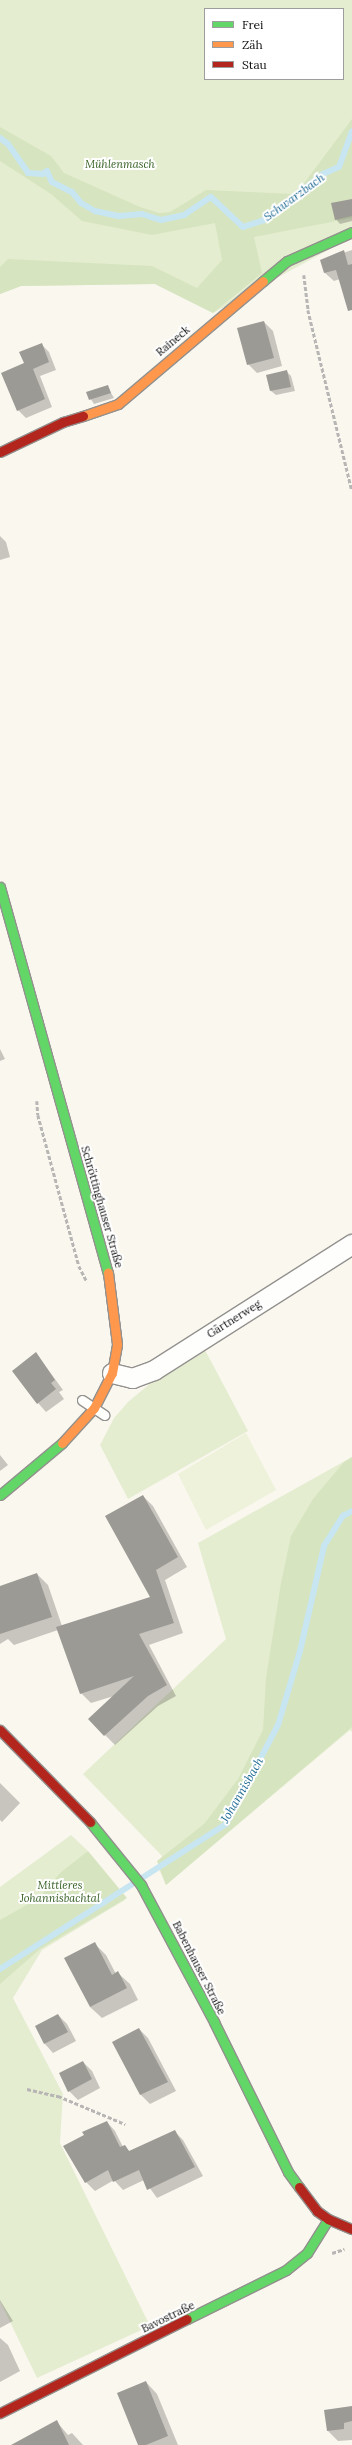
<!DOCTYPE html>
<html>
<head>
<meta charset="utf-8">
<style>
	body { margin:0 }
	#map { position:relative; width:352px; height:2445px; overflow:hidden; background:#faf7ef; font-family:Lora,serif }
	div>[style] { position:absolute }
	.green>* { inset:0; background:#e5edd1 }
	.forest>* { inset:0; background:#d6e4bf }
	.pitch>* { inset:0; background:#eef2da }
	.shadow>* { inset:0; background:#0003 }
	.stream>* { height:6px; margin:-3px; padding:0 3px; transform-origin:3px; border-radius:3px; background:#c8e6f1 }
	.building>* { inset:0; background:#9c9a95 }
	.path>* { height:2.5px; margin-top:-1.25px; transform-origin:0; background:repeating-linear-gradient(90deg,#b7b6b5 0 4px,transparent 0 6px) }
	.roads { filter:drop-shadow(1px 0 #93918e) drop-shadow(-1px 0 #93918e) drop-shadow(0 1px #93918e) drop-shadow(0 -1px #93918e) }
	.lane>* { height:9px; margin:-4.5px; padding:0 4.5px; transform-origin:4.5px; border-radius:4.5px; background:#fefefd }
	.street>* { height:19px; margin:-9.5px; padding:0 9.5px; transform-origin:9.5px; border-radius:9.5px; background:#fefefd }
	.fast>* { height:9px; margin:-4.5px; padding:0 4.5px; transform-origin:4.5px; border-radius:4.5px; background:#63d668 }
	.slow>* { height:9px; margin:-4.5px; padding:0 4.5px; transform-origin:4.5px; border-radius:4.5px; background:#ff974d }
	.jam>* { height:9px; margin:-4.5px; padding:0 4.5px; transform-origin:4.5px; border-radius:4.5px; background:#b3261e }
	span { translate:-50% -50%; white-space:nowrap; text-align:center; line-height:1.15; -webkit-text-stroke:4px #fff; paint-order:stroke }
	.park-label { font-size:11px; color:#335e21; font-style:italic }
	.street-label { font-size:11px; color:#0b0b0b }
	.water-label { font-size:12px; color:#1e6a94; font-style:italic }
	.legend { position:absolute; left:204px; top:8px; width:140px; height:72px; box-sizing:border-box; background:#fff; border:1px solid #9d9d9d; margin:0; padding:5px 7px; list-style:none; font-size:12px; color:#0b0b0b }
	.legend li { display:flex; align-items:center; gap:8px; height:20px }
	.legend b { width:20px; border:1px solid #9d9d9d }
</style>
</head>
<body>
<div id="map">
	<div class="green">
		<div style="clip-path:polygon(evenodd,0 0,352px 0,352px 237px,213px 313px,155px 284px,21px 286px,0 294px,0 0,205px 9px,343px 9px,343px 79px,205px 79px,205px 9px)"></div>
		<div style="clip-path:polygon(204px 1348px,248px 1431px,128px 1499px,100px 1445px,114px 1418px,128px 1402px,152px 1382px)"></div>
		<div style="clip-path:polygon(352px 1457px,352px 1732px,350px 1730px,166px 1885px,158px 1867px,162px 1856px,83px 1774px,226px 1639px,198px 1543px)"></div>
		<div style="clip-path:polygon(71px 1835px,88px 1851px,81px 1857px,125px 1900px,42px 1950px,13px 1998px,63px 2094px,60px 2143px,150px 2326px,37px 2378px,0 2301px,0 1887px)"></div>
	</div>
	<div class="forest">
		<div style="clip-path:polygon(352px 119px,352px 218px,254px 237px,262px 273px,213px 313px,155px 284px,21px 286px,0 294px,0 267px,8px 259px,152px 266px,197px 288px,222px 260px,215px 223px,152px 235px,82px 221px,51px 194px,0 161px,0 127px,51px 156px,64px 173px,140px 207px,159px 213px,170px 212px,206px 190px,296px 194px)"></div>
		<div style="clip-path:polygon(352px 1457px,352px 1727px,166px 1885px,157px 1861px,204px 1824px,238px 1779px,263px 1730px,266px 1678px,281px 1583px,291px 1536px,313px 1499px,344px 1462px)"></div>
		<div style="clip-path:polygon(88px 1851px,127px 1898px,40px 1949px,0 1984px,0 1920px,39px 1898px,60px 1873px)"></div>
	</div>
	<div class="pitch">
		<div style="clip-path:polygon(246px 1433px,276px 1490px,206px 1530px,178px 1474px)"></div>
	</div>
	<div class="shadow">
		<div style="clip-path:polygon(352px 200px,352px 221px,340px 224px,336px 219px)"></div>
		<div style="clip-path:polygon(352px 250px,352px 307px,340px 279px,334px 281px,325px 273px,322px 260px)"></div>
		<div style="clip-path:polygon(264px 322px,273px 331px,282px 366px,257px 373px,248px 364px)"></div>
		<div style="clip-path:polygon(41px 344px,49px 352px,56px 370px,40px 376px,52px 407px,26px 418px,18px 410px,25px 364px)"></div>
		<div style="clip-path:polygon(286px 371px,291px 376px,295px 391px,276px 395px,271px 391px)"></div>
		<div style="clip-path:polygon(107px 386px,114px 398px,94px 404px,87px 393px)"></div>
		<div style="clip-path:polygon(0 536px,6px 542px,10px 557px,0 560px)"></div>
		<div style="clip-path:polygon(0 1049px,5px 1059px,0 1061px)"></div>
		<div style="clip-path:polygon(36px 1353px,63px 1390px,59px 1392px,64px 1399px,46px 1412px,38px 1403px)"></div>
		<div style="clip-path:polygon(0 1455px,8px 1465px,0 1471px)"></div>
		<div style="clip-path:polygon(143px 1496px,153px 1506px,187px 1567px,165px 1580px,183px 1633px,149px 1645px,176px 1696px,158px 1706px,115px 1745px,89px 1719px,114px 1696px,91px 1703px,81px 1693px,58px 1630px,14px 1645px,8px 1639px,0 1644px,0 1587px,37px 1574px,48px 1585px,62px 1626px,152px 1598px)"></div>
		<div style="clip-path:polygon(0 1783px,20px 1803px,2px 1822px,0 1820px)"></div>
		<div style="clip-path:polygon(94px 1943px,106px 1955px,116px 1974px,118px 1973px,130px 1984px,138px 2000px,102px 2018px,90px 2007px)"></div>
		<div style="clip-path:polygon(58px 2015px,67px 2024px,76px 2041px,53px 2053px,45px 2044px)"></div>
		<div style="clip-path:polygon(139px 2029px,148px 2038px,176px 2091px,150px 2104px,141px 2095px,114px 2043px)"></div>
		<div style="clip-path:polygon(83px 2062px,92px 2071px,100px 2088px,78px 2100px,69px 2091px)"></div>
		<div style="clip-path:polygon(107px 2122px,115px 2131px,123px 2147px,131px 2152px,175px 2132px,183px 2140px,203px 2176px,157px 2198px,144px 2180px,123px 2190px,114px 2180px,95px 2191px,86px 2182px,85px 2135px)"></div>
		<div style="clip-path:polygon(0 2300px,13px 2321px,0 2328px)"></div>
		<div style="clip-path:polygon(0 2338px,8px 2345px,20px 2371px,0 2382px)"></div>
		<div style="clip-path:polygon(146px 2382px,157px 2394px,178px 2445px,139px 2445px)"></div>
		<div style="clip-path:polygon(352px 2407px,352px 2440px,338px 2441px,328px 2431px)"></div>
		<div style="clip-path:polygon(57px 2422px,68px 2435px,72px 2433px,83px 2445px,37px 2445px)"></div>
	</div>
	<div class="stream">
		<div style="left:0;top:138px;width:10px;rotate:37deg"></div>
		<div style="left:8px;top:144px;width:35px;rotate:55deg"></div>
		<div style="left:28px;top:173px;width:15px;rotate:4deg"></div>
		<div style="left:43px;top:174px;width:5px;rotate:-37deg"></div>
		<div style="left:47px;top:171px;width:12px;rotate:66deg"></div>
		<div style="left:52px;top:182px;width:22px;rotate:27deg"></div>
		<div style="left:72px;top:192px;width:14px;rotate:51deg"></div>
		<div style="left:81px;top:203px;width:16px;rotate:30deg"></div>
		<div style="left:95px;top:211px;width:25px;rotate:12deg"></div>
		<div style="left:119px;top:216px;width:23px;rotate:-5deg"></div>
		<div style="left:142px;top:214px;width:20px;rotate:18deg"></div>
		<div style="left:161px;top:220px;width:24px;rotate:-12deg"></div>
		<div style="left:184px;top:215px;width:32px;rotate:-34deg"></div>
		<div style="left:211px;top:197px;width:44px;rotate:43.2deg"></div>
		<div style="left:243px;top:227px;width:22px;rotate:-18deg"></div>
		<div style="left:264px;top:220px;width:75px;rotate:-37.9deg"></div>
		<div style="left:323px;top:174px;width:17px;rotate:-24deg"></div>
		<div style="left:339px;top:167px;width:38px;rotate:-70deg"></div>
		<div style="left:0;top:1969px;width:269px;rotate:-32.7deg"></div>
		<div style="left:226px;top:1824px;width:112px;rotate:-62.3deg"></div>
		<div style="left:278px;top:1725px;width:77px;rotate:-73.4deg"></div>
		<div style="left:300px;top:1651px;width:108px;rotate:-77.1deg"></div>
		<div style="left:324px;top:1546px;width:36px;rotate:-58deg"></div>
		<div style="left:343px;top:1516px;width:10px;rotate:-29deg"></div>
	</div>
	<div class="building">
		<div style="clip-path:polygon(352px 199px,352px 216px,335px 220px,331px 203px)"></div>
		<div style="clip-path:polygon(344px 250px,348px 265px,352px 264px,352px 310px,348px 311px,336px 270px,324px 273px,320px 260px)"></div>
		<div style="clip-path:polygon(264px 321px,274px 358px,247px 365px,237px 328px)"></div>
		<div style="clip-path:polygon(42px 343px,49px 362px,33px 369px,45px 399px,17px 411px,1px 373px,24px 363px,19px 352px)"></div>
		<div style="clip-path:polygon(287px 370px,291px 387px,270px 391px,266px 375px)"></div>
		<div style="clip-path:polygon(108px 385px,111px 393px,89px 400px,86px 392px)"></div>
		<div style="clip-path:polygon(36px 1352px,55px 1380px,51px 1383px,56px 1389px,37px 1404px,12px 1371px)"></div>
		<div style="clip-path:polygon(143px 1495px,178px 1557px,156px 1570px,174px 1623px,139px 1634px,167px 1685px,148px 1696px,104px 1736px,88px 1719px,134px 1676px,80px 1694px,56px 1627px,150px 1597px,105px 1516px)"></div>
		<div style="clip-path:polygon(37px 1573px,52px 1617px,0 1634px,0 1586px)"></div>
		<div style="clip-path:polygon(95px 1942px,112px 1975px,118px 1971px,127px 1988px,90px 2007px,64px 1958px)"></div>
		<div style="clip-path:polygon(58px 2014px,68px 2032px,44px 2044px,35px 2026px)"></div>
		<div style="clip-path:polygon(139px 2028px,168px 2082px,140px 2095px,112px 2042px)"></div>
		<div style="clip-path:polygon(83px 2061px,92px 2079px,68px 2092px,59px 2073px)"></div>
		<div style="clip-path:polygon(107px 2121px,120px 2147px,125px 2145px,129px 2151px,175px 2130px,195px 2167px,147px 2190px,139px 2170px,113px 2182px,108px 2170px,85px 2183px,63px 2146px,84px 2135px,82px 2132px)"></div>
		<div style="clip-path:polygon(146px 2381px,168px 2436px,146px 2445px,138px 2445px,117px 2393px)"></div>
		<div style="clip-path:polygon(352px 2406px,352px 2421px,344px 2423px,344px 2429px,327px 2431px,324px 2410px)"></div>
		<div style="clip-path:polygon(57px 2420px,69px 2445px,11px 2445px)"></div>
	</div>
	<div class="path">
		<div style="left:304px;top:275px;width:35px;rotate:83deg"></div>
		<div style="left:308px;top:310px;width:185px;rotate:76.3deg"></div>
		<div style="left:37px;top:1101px;width:14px;rotate:86deg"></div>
		<div style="left:38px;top:1115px;width:156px;rotate:74.8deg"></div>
		<div style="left:79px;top:1266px;width:18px;rotate:63deg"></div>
		<div style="left:27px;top:2089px;width:32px;rotate:13deg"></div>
		<div style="left:58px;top:2096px;width:73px;rotate:22.7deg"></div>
		<div style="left:332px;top:2253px;width:13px;rotate:-18deg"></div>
	</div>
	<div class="roads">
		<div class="lane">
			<div style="left:82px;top:1400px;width:27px;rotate:34deg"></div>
		</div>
		<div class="street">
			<div style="left:112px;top:1373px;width:21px;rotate:14deg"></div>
			<div style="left:132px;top:1378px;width:23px;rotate:-20deg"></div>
			<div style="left:154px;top:1370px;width:235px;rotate:-32.5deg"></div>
		</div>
		<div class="fast">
			<div style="left:263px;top:281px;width:31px;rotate:-40deg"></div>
			<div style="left:287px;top:261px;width:71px;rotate:-24deg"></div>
			<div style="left:0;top:887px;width:401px;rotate:74.4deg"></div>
			<div style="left:0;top:1495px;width:81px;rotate:-40deg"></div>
			<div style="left:90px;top:1822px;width:81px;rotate:51deg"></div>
			<div style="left:141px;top:1885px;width:155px;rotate:61.9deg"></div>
			<div style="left:214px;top:2022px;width:167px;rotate:63.7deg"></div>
			<div style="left:288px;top:2172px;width:19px;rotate:54deg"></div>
			<div style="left:187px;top:2319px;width:110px;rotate:-26.3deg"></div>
			<div style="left:286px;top:2270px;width:27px;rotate:-39deg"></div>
			<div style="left:307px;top:2253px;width:40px;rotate:-58deg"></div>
		</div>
		<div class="slow">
			<div style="left:83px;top:416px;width:37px;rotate:-19deg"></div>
			<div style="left:118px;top:404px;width:190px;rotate:-40.3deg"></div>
			<div style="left:62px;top:1443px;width:47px;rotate:-47.6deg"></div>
			<div style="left:94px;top:1408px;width:39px;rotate:-63deg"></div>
			<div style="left:112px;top:1373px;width:29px;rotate:-80deg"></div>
			<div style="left:117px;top:1344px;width:72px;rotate:-97.2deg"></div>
		</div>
		<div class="jam">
			<div style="left:0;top:452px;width:70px;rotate:-25.5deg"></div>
			<div style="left:63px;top:422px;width:21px;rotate:-17deg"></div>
			<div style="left:0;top:1730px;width:129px;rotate:45.6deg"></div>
			<div style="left:299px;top:2187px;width:30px;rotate:53deg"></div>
			<div style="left:317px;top:2211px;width:14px;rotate:36deg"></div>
			<div style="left:328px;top:2219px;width:26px;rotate:23deg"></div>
			<div style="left:0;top:2413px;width:209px;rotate:-26.7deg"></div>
		</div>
	</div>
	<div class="park-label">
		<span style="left:120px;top:164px">Mühlenmasch</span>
		<span style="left:60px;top:1892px">Mittleres<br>Johannisbachtal</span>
	</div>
	<div class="street-label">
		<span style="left:173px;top:341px;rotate:-40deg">Raineck</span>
		<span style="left:102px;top:1207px;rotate:74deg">Schröttinghauser Straße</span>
		<span style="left:234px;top:1319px;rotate:-32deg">Gärtnerweg</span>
		<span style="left:199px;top:1968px;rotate:63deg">Babenhauser Straße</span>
		<span style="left:168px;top:2317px;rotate:-26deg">Bavostraße</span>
	</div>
	<div class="water-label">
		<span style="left:294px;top:197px;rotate:-36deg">Schwarzbach</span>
		<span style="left:242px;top:1790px;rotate:-60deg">Johannisbach</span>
	</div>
	<ul class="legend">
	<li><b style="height:5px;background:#63d668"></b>Frei</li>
	<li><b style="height:5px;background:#ff974d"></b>Zäh</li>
	<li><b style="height:5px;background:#b3261e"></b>Stau</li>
	</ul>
</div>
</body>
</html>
